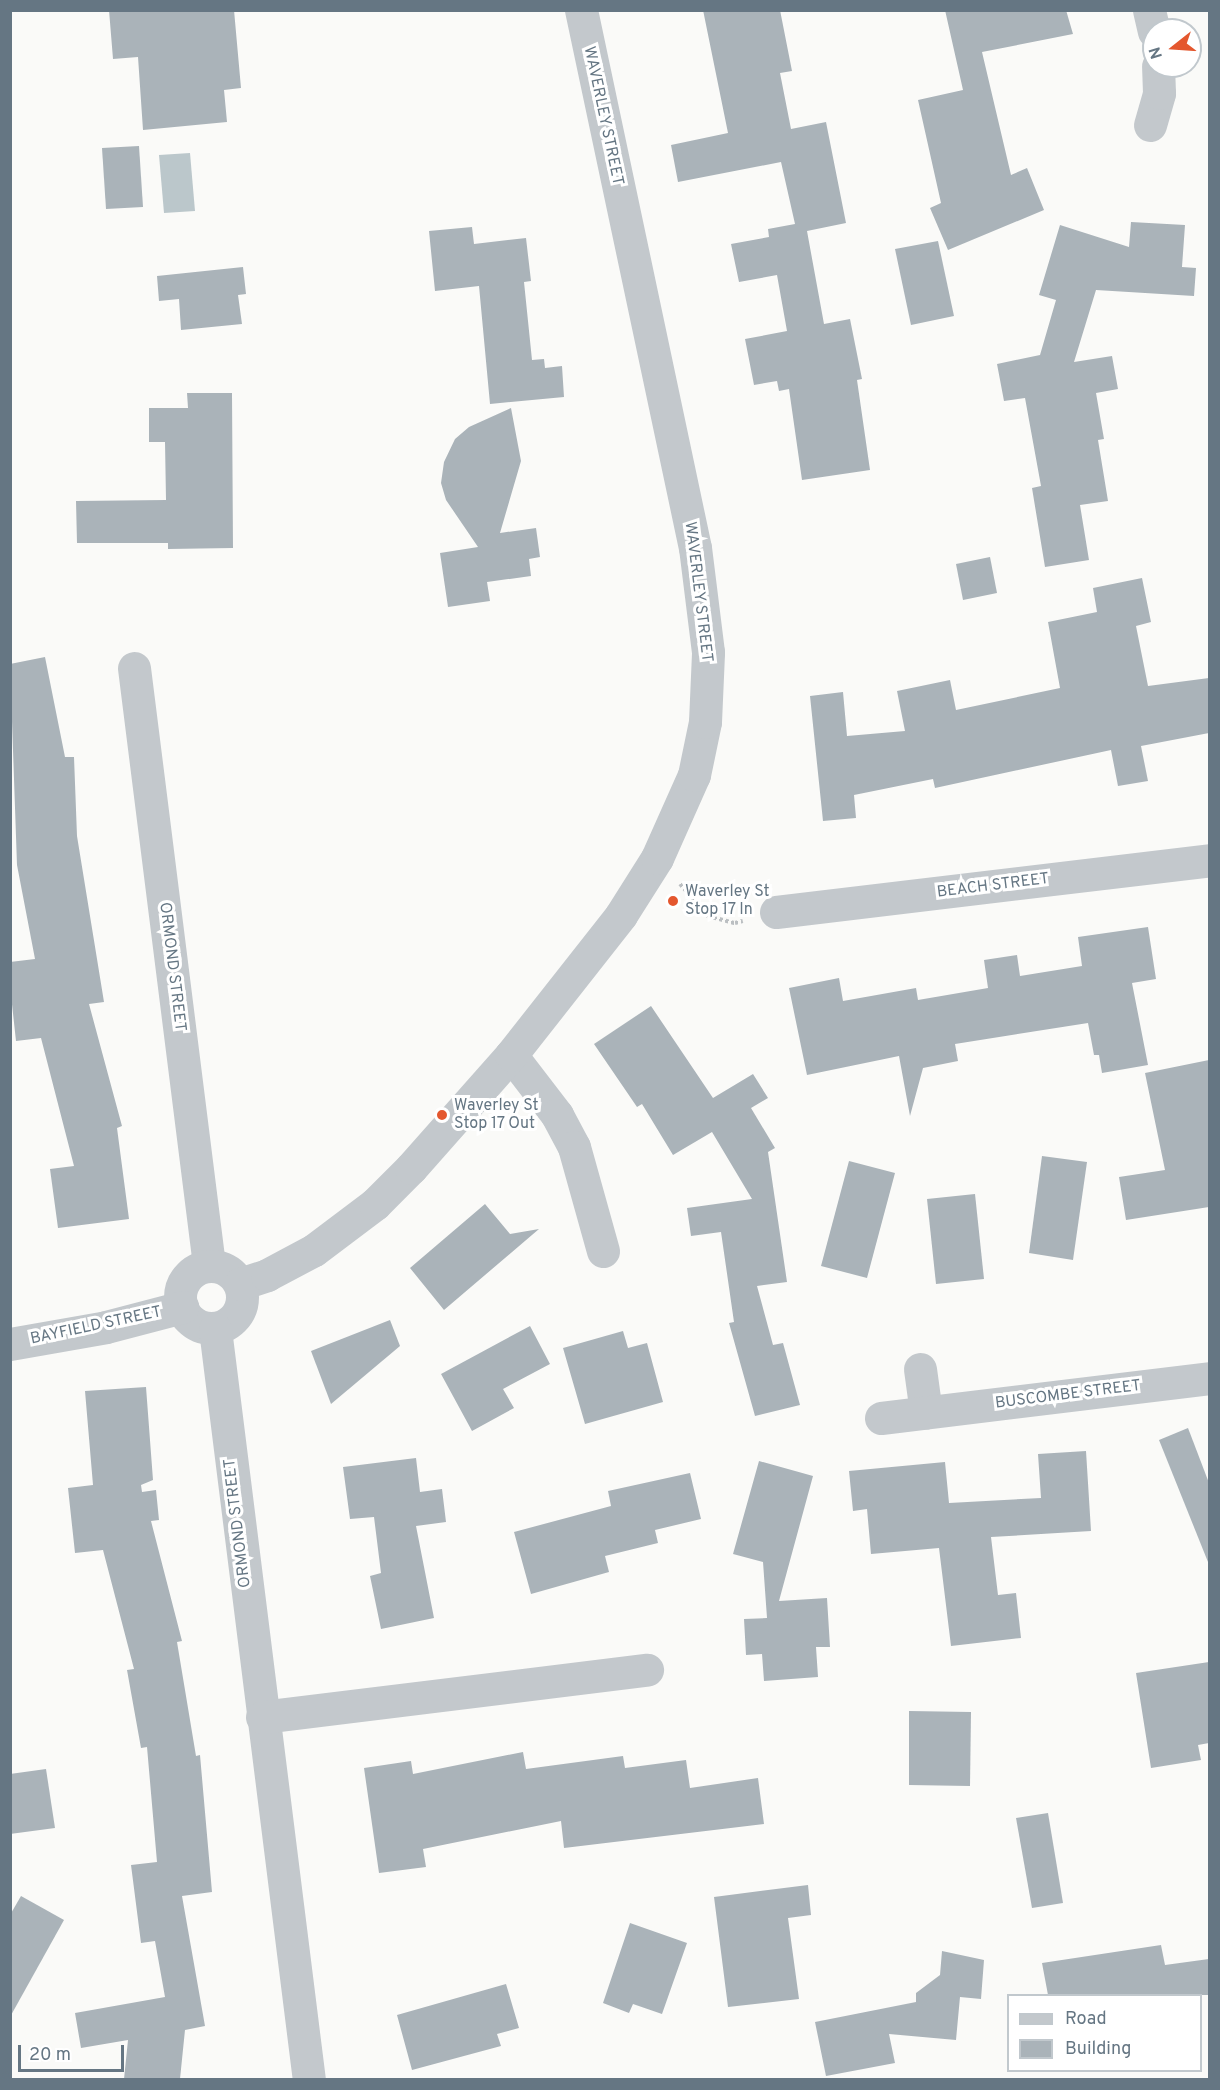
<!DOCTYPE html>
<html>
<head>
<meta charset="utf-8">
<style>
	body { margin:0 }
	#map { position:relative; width:1220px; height:2090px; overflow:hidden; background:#fafaf8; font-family:Overpass,sans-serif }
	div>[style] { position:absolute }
	.water>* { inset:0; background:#bbc7cb }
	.building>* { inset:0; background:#aab3b9 }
	.path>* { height:4px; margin-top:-2px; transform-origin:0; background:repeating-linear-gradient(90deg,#bbbfc2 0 3px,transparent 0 6px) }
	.minor>* { height:33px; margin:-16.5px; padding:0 16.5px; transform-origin:16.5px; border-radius:16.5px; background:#c3c8cc }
	.minor>.ring { margin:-16.5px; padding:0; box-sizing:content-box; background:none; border:33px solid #c3c8cc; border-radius:50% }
	.dots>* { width:16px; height:16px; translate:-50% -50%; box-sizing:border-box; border:3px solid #fff; border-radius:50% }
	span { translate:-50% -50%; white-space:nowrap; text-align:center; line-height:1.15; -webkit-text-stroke:6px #fff; paint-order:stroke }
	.street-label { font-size:16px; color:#657683 }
	.poi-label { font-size:16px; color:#657683 }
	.left { translate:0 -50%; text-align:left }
	.frame { position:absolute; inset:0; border:12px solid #657683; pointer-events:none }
	.legend { position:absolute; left:1007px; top:1994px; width:195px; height:78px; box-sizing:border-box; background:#fff; border:2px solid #c1c8cd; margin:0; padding:8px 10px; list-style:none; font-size:18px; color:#657683 }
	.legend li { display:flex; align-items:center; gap:12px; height:30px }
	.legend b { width:30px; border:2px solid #c1c8cd }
	.north { position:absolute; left:1142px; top:18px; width:60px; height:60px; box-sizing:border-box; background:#fff; border:2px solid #c1c8cd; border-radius:50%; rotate:253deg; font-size:16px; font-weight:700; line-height:24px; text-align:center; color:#657683 }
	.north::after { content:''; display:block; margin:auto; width:21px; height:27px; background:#e4572e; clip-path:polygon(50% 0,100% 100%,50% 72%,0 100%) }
	.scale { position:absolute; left:18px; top:2045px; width:106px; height:27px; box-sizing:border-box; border:3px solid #657683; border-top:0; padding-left:8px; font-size:18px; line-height:21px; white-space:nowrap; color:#657683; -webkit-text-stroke:4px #fff; paint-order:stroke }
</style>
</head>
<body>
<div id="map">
	<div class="water">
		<div style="clip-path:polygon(190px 153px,195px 211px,164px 213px,159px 155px)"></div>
	</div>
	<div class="building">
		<div style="clip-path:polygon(109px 10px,234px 10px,241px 88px,224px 90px,227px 122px,143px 130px,138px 57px,113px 59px)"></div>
		<div style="clip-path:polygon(703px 10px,780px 10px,792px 71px,780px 73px,791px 129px,826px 122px,846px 223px,807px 231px,824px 324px,850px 319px,862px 379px,857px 380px,870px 470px,802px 480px,789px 389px,779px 391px,777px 381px,754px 385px,745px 339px,787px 331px,777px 275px,739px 282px,731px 244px,769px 237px,768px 229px,795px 224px,781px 162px,678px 182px,671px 145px,728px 133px)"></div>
		<div style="clip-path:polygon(945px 10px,1066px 10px,1073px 34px,982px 52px,1011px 175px,1027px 168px,1044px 210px,948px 250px,930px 208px,941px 203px,918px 100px,963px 90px)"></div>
		<div style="clip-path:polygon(139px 146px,143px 207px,106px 209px,102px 148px)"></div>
		<div style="clip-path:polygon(1131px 222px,1185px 225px,1182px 267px,1196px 268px,1194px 296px,1096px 290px,1074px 362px,1112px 356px,1118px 389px,1096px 393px,1104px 439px,1098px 440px,1108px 501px,1080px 505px,1089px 560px,1045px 567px,1032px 488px,1041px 486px,1025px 398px,1004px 401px,997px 364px,1040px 355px,1056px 300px,1039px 295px,1060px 225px,1129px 247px)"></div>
		<div style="clip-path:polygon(472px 227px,474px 244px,526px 238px,531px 281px,524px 282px,532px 360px,544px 359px,545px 368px,562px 366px,564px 397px,490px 404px,479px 286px,435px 291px,429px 231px)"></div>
		<div style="clip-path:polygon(938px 241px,954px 316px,911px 325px,895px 249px)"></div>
		<div style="clip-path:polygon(243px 267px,246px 294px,238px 295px,242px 324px,181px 330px,179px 299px,159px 301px,157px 276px)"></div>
		<div style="clip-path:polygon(187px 393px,232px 393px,233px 548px,168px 549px,168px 543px,77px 543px,76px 501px,166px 500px,165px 442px,149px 442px,149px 408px,188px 408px)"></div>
		<div style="clip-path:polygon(511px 408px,521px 461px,500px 533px,536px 528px,540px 557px,529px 559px,531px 576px,487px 582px,490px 601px,448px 607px,440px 553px,478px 547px,446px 500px,441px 483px,444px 462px,455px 439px,469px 427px)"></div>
		<div style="clip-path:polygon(990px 557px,997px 593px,963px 600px,956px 564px)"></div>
		<div style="clip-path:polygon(1142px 578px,1151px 622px,1136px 626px,1148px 686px,1209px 678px,1209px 733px,1141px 746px,1148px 781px,1118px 786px,1111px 750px,935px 788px,933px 779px,854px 795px,856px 818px,823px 821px,810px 696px,843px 692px,847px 736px,905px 731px,897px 691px,950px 680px,956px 710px,1060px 688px,1048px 622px,1097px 612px,1093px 588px)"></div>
		<div style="clip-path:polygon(45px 657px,65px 757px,74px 757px,77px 836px,104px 1002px,89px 1004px,122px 1126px,117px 1128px,129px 1219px,58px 1228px,50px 1169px,74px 1166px,41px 1038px,16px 1041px,10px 986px,10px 962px,35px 959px,17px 865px,10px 664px)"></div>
		<div style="clip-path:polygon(1148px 927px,1156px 979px,1132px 983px,1148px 1065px,1102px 1073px,1099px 1055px,1094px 1055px,1088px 1023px,955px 1044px,958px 1061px,923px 1068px,910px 1116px,899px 1056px,807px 1075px,789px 988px,839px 978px,843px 1001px,916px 988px,918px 1000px,988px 988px,984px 960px,1017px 955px,1020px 976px,1082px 966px,1078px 937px)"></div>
		<div style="clip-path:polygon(651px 1006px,713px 1098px,753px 1074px,768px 1098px,751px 1108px,775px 1148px,768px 1152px,787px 1282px,757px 1286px,773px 1345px,783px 1343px,800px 1405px,755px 1416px,729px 1323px,734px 1322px,721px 1232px,691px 1236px,687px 1208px,752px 1199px,712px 1132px,673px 1155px,642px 1104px,637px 1107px,594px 1044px)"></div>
		<div style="clip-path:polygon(1209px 1060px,1209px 1207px,1126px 1220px,1119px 1177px,1165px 1170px,1145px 1073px)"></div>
		<div style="clip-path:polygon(1042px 1156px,1087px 1162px,1073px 1260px,1029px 1253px)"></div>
		<div style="clip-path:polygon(849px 1161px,895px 1173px,867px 1278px,821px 1266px)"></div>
		<div style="clip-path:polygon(975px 1194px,984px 1279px,936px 1284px,927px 1199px)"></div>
		<div style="clip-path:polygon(485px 1204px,510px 1234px,539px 1229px,444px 1310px,410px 1268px)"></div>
		<div style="clip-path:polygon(390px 1320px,400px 1346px,331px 1404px,311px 1351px)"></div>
		<div style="clip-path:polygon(530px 1326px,550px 1364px,503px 1389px,514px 1408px,472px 1431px,441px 1374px)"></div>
		<div style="clip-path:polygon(623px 1331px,628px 1348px,647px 1343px,663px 1402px,585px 1424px,563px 1348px)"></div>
		<div style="clip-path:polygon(146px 1387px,153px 1480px,141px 1485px,142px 1492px,156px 1490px,159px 1520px,151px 1521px,182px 1641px,177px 1642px,196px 1756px,200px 1755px,212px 1892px,182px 1896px,205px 2026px,185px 2030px,180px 2079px,124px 2079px,128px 2040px,81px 2048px,75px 2013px,165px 1997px,155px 1941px,141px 1943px,131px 1865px,157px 1862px,147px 1747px,141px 1748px,127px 1670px,134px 1669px,103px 1550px,75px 1553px,68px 1488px,93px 1485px,85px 1391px)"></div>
		<div style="clip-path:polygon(1188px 1428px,1209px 1483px,1208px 1562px,1159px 1440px)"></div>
		<div style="clip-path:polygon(1086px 1451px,1091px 1531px,991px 1537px,998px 1595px,1016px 1593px,1021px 1638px,951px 1646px,939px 1548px,871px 1554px,867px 1509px,853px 1511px,849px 1471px,945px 1462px,949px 1503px,1041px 1498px,1038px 1454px)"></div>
		<div style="clip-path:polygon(416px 1458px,420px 1492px,442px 1489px,446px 1522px,416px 1526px,434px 1618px,381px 1629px,370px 1576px,381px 1573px,374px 1517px,350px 1519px,343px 1467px)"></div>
		<div style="clip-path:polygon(759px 1461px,813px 1476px,779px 1601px,827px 1598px,830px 1647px,816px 1647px,818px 1677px,764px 1681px,762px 1654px,746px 1655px,744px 1619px,767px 1618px,763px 1562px,733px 1554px)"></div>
		<div style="clip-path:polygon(690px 1473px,701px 1519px,655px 1530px,658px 1543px,605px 1556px,609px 1572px,531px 1594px,514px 1532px,611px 1506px,608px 1491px)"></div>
		<div style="clip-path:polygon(1209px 1662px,1209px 1743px,1198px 1745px,1201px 1760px,1151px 1768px,1136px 1673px)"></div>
		<div style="clip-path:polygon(909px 1711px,971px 1712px,970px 1786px,909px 1785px)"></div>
		<div style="clip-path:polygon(523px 1752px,526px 1769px,623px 1756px,625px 1768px,686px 1760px,690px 1788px,758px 1778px,764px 1824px,564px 1848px,561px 1821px,423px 1849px,426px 1867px,379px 1873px,364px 1768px,411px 1761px,413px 1774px)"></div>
		<div style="clip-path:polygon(46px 1769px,55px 1828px,10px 1834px,10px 1774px)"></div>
		<div style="clip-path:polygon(1048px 1813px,1063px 1903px,1032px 1908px,1016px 1818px)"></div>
		<div style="clip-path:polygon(808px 1885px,811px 1915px,788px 1918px,799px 1999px,728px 2007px,714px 1897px)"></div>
		<div style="clip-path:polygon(21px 1896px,64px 1920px,10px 2017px,10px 1915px)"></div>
		<div style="clip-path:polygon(630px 1923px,687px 1943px,662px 2014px,633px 2004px,629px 2013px,603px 2003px)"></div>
		<div style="clip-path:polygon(1161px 1945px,1165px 1965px,1209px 1959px,1209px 1995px,1048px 1995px,1042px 1963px)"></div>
		<div style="clip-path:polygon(942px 1951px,984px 1960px,981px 1999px,960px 1997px,956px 2040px,889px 2034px,895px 2063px,826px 2076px,815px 2022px,916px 2002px,916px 1993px,940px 1975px)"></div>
		<div style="clip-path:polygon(506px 1984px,519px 2028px,497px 2034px,501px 2046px,412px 2070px,397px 2015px)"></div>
	</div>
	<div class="path">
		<div style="left:680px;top:884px;width:43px;rotate:48.8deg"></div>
		<div style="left:708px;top:916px;width:28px;rotate:15deg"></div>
		<div style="left:735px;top:923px;width:8px;rotate:-14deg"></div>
	</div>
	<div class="minor">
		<div style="left:1149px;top:10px;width:22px;rotate:77deg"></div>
		<div style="left:1150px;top:125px;width:33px;rotate:-74deg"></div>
		<div style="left:1159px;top:93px;width:27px;rotate:-92deg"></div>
		<div style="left:134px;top:668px;width:602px;rotate:82.84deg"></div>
		<div style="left:776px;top:912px;width:437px;rotate:-6.8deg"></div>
		<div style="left:511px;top:1055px;width:76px;rotate:52.5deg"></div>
		<div style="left:557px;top:1115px;width:36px;rotate:62deg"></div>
		<div style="left:574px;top:1147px;width:108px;rotate:74.4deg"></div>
		<div class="ring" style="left:180px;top:1266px;width:29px;height:29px"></div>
		<div style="left:240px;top:1284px;width:28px;rotate:-18deg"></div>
		<div style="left:267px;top:1275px;width:53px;rotate:-28deg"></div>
		<div style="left:314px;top:1250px;width:76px;rotate:-37deg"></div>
		<div style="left:375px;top:1204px;width:51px;rotate:-45deg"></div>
		<div style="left:411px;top:1168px;width:151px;rotate:-48.5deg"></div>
		<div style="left:511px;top:1055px;width:178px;rotate:-51.8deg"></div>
		<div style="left:621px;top:915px;width:67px;rotate:-57.7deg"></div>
		<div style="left:657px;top:858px;width:91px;rotate:-66deg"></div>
		<div style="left:694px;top:775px;width:54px;rotate:-78.3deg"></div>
		<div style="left:705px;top:722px;width:70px;rotate:-87.5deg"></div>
		<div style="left:708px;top:652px;width:105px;rotate:-97.1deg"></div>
		<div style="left:695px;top:548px;width:550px;rotate:-101.96deg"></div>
		<div style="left:215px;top:1329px;width:757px;rotate:82.87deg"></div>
		<div style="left:10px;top:1344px;width:97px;rotate:-10deg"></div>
		<div style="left:106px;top:1327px;width:79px;rotate:-14.7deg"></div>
		<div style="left:920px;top:1369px;width:44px;rotate:82.2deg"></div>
		<div style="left:881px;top:1418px;width:331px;rotate:-6.9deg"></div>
		<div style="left:262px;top:1717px;width:388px;rotate:-7deg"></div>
	</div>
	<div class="dots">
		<div style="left:673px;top:901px;background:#e4572e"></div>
		<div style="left:442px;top:1115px;background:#e4572e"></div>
	</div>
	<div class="street-label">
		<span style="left:603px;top:116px;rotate:78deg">WAVERLEY STREET</span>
		<span style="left:698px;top:592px;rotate:83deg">WAVERLEY STREET</span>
		<span style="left:993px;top:886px;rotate:-7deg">BEACH STREET</span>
		<span style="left:172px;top:967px;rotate:83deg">ORMOND STREET</span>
		<span style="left:96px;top:1326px;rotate:-12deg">BAYFIELD STREET</span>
		<span style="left:1068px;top:1395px;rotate:-7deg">BUSCOMBE STREET</span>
		<span style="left:238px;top:1523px;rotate:-97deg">ORMOND STREET</span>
	</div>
	<div class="poi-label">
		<span class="left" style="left:685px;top:901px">Waverley St<br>Stop 17 In</span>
		<span class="left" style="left:454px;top:1115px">Waverley St<br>Stop 17 Out</span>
	</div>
	<div class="frame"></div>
	<ul class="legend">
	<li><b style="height:8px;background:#c3c8cc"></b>Road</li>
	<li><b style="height:16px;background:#aab3b9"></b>Building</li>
	</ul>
	<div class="north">N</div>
	<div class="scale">20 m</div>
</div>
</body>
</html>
